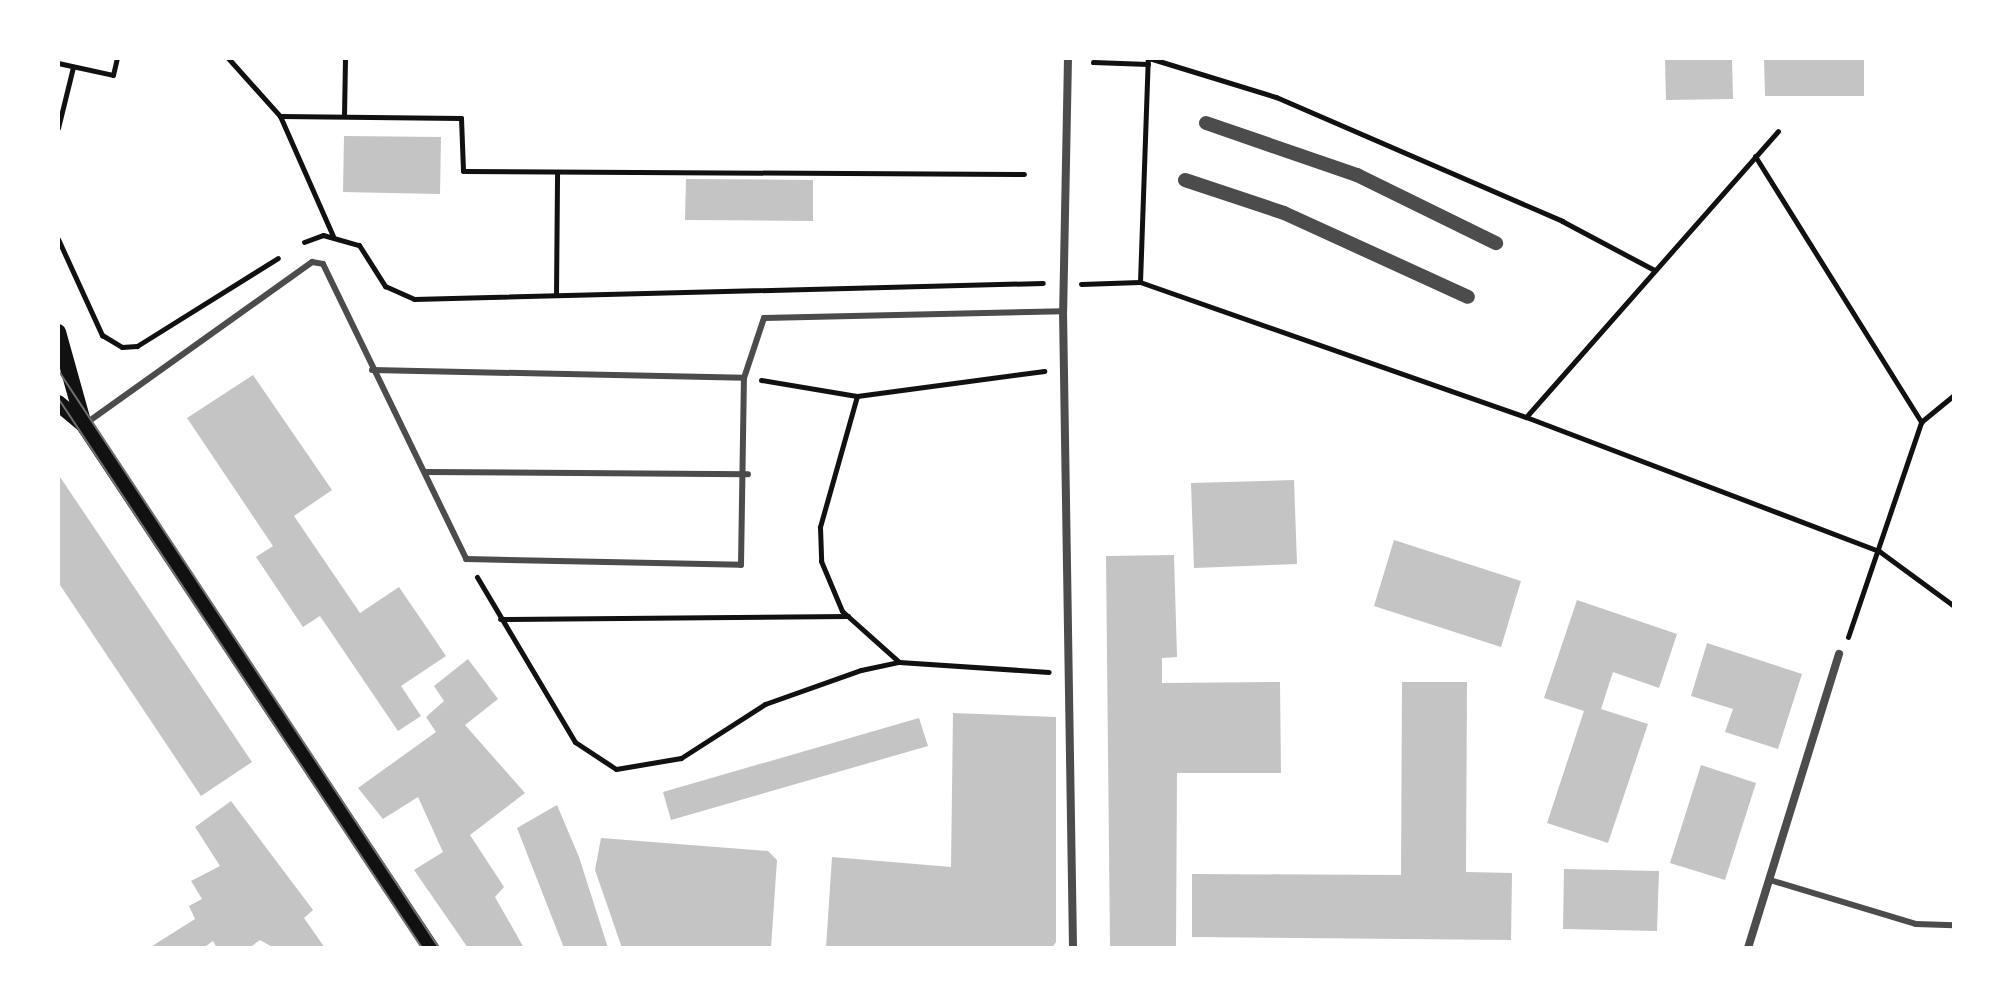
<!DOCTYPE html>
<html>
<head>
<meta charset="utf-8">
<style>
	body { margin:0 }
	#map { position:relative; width:2012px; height:1006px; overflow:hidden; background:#fff; font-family:"Public Sans",sans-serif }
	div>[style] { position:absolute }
	.building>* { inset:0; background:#c4c4c4 }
	.path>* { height:5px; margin:-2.5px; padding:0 2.5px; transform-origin:2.5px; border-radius:2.5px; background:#111 }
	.service>* { height:6px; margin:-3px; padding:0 3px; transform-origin:3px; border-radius:3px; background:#4c4c4c }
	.minor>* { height:8px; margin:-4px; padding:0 4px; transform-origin:4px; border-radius:4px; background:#4c4c4c }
	.tertiary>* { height:14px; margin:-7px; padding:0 7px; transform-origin:7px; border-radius:7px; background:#4c4c4c }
	.secondary>* { height:16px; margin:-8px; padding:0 8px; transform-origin:8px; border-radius:8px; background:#111 }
	.tram>* { height:2px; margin:-1px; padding:0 1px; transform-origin:1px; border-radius:1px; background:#707070 }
	span { translate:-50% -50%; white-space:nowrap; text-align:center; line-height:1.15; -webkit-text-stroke:8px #fff; paint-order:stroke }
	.frame { position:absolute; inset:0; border:60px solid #fff; pointer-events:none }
</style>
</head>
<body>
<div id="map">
	<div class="building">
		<div style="clip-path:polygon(1665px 58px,1732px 58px,1733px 99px,1666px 100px)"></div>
		<div style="clip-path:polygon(1764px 58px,1864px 58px,1864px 96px,1765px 96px)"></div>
		<div style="clip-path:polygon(344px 136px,441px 137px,440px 194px,343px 192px)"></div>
		<div style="clip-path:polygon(686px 179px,813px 180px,813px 221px,685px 220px)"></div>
		<div style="clip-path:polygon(253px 375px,332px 490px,294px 516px,360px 613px,399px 587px,446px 656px,401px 686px,421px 716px,398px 731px,320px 616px,303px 627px,256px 557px,273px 546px,187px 418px)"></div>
		<div style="clip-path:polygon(58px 474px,252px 762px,201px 796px,58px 582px)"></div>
		<div style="clip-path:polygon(1294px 480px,1297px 564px,1194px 568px,1191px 483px)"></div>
		<div style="clip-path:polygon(1394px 540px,1521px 581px,1501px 647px,1374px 606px)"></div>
		<div style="clip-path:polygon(1174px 555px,1177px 657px,1162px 658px,1162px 683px,1280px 682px,1281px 773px,1177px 773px,1176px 948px,1110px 948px,1106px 556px)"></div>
		<div style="clip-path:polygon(1577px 600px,1677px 634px,1659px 688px,1613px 672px,1601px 709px,1648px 724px,1608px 843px,1547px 823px,1584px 711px,1544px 698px)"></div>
		<div style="clip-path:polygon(1707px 643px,1802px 674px,1778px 749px,1725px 732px,1733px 709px,1691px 696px)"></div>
		<div style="clip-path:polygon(468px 659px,498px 699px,465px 725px,525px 793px,470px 835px,504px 887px,495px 897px,524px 948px,468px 948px,414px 870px,443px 852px,418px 797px,383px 819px,358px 788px,436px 732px,426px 717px,444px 701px,434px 686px)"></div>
		<div style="clip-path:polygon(1402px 682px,1467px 682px,1466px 872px,1512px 873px,1511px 940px,1192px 937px,1192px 874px,1401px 875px)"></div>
		<div style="clip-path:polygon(953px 713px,1056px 717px,1056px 942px,1052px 948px,826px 948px,832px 857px,951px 867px)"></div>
		<div style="clip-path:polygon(919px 718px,928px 746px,671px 820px,663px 792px)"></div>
		<div style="clip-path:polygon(1701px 765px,1756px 783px,1725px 880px,1670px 863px)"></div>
		<div style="clip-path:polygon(231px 801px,313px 910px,304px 918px,325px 948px,274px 948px,260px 940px,249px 948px,217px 948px,213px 941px,203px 948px,149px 948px,195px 919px,189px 906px,202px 899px,191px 881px,220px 866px,195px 827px)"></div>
		<div style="clip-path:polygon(557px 805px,579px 857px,608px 948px,564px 948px,517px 828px)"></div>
		<div style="clip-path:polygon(601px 838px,768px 851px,777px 860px,771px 948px,622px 948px,595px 870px)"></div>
		<div style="clip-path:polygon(1564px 869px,1659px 871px,1657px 931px,1563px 929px)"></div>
	</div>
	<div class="path">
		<div style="left:228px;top:58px;width:78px;rotate:48.1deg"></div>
		<div style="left:280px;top:116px;width:131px;rotate:66.2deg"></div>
		<div style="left:1149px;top:58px;width:133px;rotate:17.1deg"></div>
		<div style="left:1276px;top:97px;width:312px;rotate:23.4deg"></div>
		<div style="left:1562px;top:221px;width:104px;rotate:28deg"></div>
		<div style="left:1093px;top:62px;width:55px;rotate:2.1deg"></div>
		<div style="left:58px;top:63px;width:56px;rotate:12.3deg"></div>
		<div style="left:113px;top:75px;width:17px;rotate:-77deg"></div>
		<div style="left:280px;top:116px;width:181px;rotate:0.6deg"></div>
		<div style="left:461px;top:118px;width:53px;rotate:87.8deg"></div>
		<div style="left:463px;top:171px;width:561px;rotate:0.31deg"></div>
		<div style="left:344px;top:116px;width:58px;rotate:-89deg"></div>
		<div style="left:58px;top:128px;width:63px;rotate:-76.2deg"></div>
		<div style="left:1755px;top:156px;width:314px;rotate:58deg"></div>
		<div style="left:1921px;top:422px;width:43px;rotate:-39.3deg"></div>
		<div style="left:58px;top:239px;width:106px;rotate:65.4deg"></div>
		<div style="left:102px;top:335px;width:23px;rotate:31deg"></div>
		<div style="left:122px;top:347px;width:15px;rotate:-4deg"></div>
		<div style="left:137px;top:346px;width:166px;rotate:-32deg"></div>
		<div style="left:304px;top:242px;width:20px;rotate:-20deg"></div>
		<div style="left:323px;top:235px;width:37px;rotate:16deg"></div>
		<div style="left:359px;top:245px;width:49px;rotate:57.6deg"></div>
		<div style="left:385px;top:286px;width:32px;rotate:24deg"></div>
		<div style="left:414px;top:299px;width:629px;rotate:-1.46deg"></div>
		<div style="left:1140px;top:282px;width:224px;rotate:-88deg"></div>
		<div style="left:1081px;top:284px;width:59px;rotate:-1.9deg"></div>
		<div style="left:1140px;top:282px;width:409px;rotate:19.3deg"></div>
		<div style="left:1526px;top:417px;width:378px;rotate:20.8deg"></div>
		<div style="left:1879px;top:551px;width:93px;rotate:36.3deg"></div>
		<div style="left:556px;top:295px;width:123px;rotate:-89.5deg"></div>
		<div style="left:761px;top:380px;width:97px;rotate:9.5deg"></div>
		<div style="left:857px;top:396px;width:189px;rotate:-7.6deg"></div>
		<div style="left:857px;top:396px;width:136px;rotate:105.8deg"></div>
		<div style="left:820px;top:527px;width:34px;rotate:88deg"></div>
		<div style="left:821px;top:561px;width:54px;rotate:67.2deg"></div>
		<div style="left:842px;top:611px;width:76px;rotate:41.8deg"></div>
		<div style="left:1526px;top:417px;width:381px;rotate:-48.6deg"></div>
		<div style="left:477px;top:577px;width:192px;rotate:59.3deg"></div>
		<div style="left:575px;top:742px;width:49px;rotate:33.4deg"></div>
		<div style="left:616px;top:769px;width:66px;rotate:-9.6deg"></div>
		<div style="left:681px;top:758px;width:100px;rotate:-32.7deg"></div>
		<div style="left:765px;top:704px;width:102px;rotate:-19.5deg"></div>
		<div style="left:861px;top:670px;width:39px;rotate:-12deg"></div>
		<div style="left:899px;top:662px;width:150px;rotate:3.8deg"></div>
		<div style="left:500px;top:619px;width:348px;rotate:-0.5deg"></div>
		<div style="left:1848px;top:637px;width:227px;rotate:-71.2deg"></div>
	</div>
	<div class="service">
		<div style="left:372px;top:370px;width:372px;rotate:1.2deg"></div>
		<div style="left:85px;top:424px;width:279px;rotate:-35.5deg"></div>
		<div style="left:312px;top:262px;width:11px;rotate:10deg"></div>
		<div style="left:323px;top:264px;width:328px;rotate:64.1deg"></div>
		<div style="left:466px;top:559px;width:275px;rotate:1.2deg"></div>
		<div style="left:741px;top:565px;width:187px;rotate:-89.1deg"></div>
		<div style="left:744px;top:378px;width:63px;rotate:-71.6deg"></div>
		<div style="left:764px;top:318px;width:299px;rotate:-1.3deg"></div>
		<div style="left:426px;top:472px;width:322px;rotate:0.4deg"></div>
		<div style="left:1770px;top:880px;width:152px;rotate:16.8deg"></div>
		<div style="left:1916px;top:924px;width:38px;rotate:2deg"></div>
	</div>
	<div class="minor">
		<div style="left:1068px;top:58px;width:253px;rotate:91.1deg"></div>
		<div style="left:1063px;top:311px;width:637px;rotate:89.1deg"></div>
		<div style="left:1748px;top:948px;width:308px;rotate:-72.8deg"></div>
	</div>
	<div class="tertiary">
		<div style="left:1206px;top:123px;width:160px;rotate:19deg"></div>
		<div style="left:1357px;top:175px;width:155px;rotate:26.1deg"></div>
		<div style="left:1185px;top:180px;width:104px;rotate:18.4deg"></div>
		<div style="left:1284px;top:213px;width:202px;rotate:24.5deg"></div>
	</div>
	<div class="secondary">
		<div style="left:58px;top:332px;width:97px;rotate:74.4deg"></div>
		<div style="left:84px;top:425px;width:628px;rotate:56.44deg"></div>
		<div style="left:58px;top:403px;width:34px;rotate:40deg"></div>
	</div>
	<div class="tram">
		<div style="left:58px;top:370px;width:692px;rotate:56.61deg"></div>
		<div style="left:58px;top:398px;width:660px;rotate:56.5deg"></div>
	</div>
	<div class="frame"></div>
</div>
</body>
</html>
